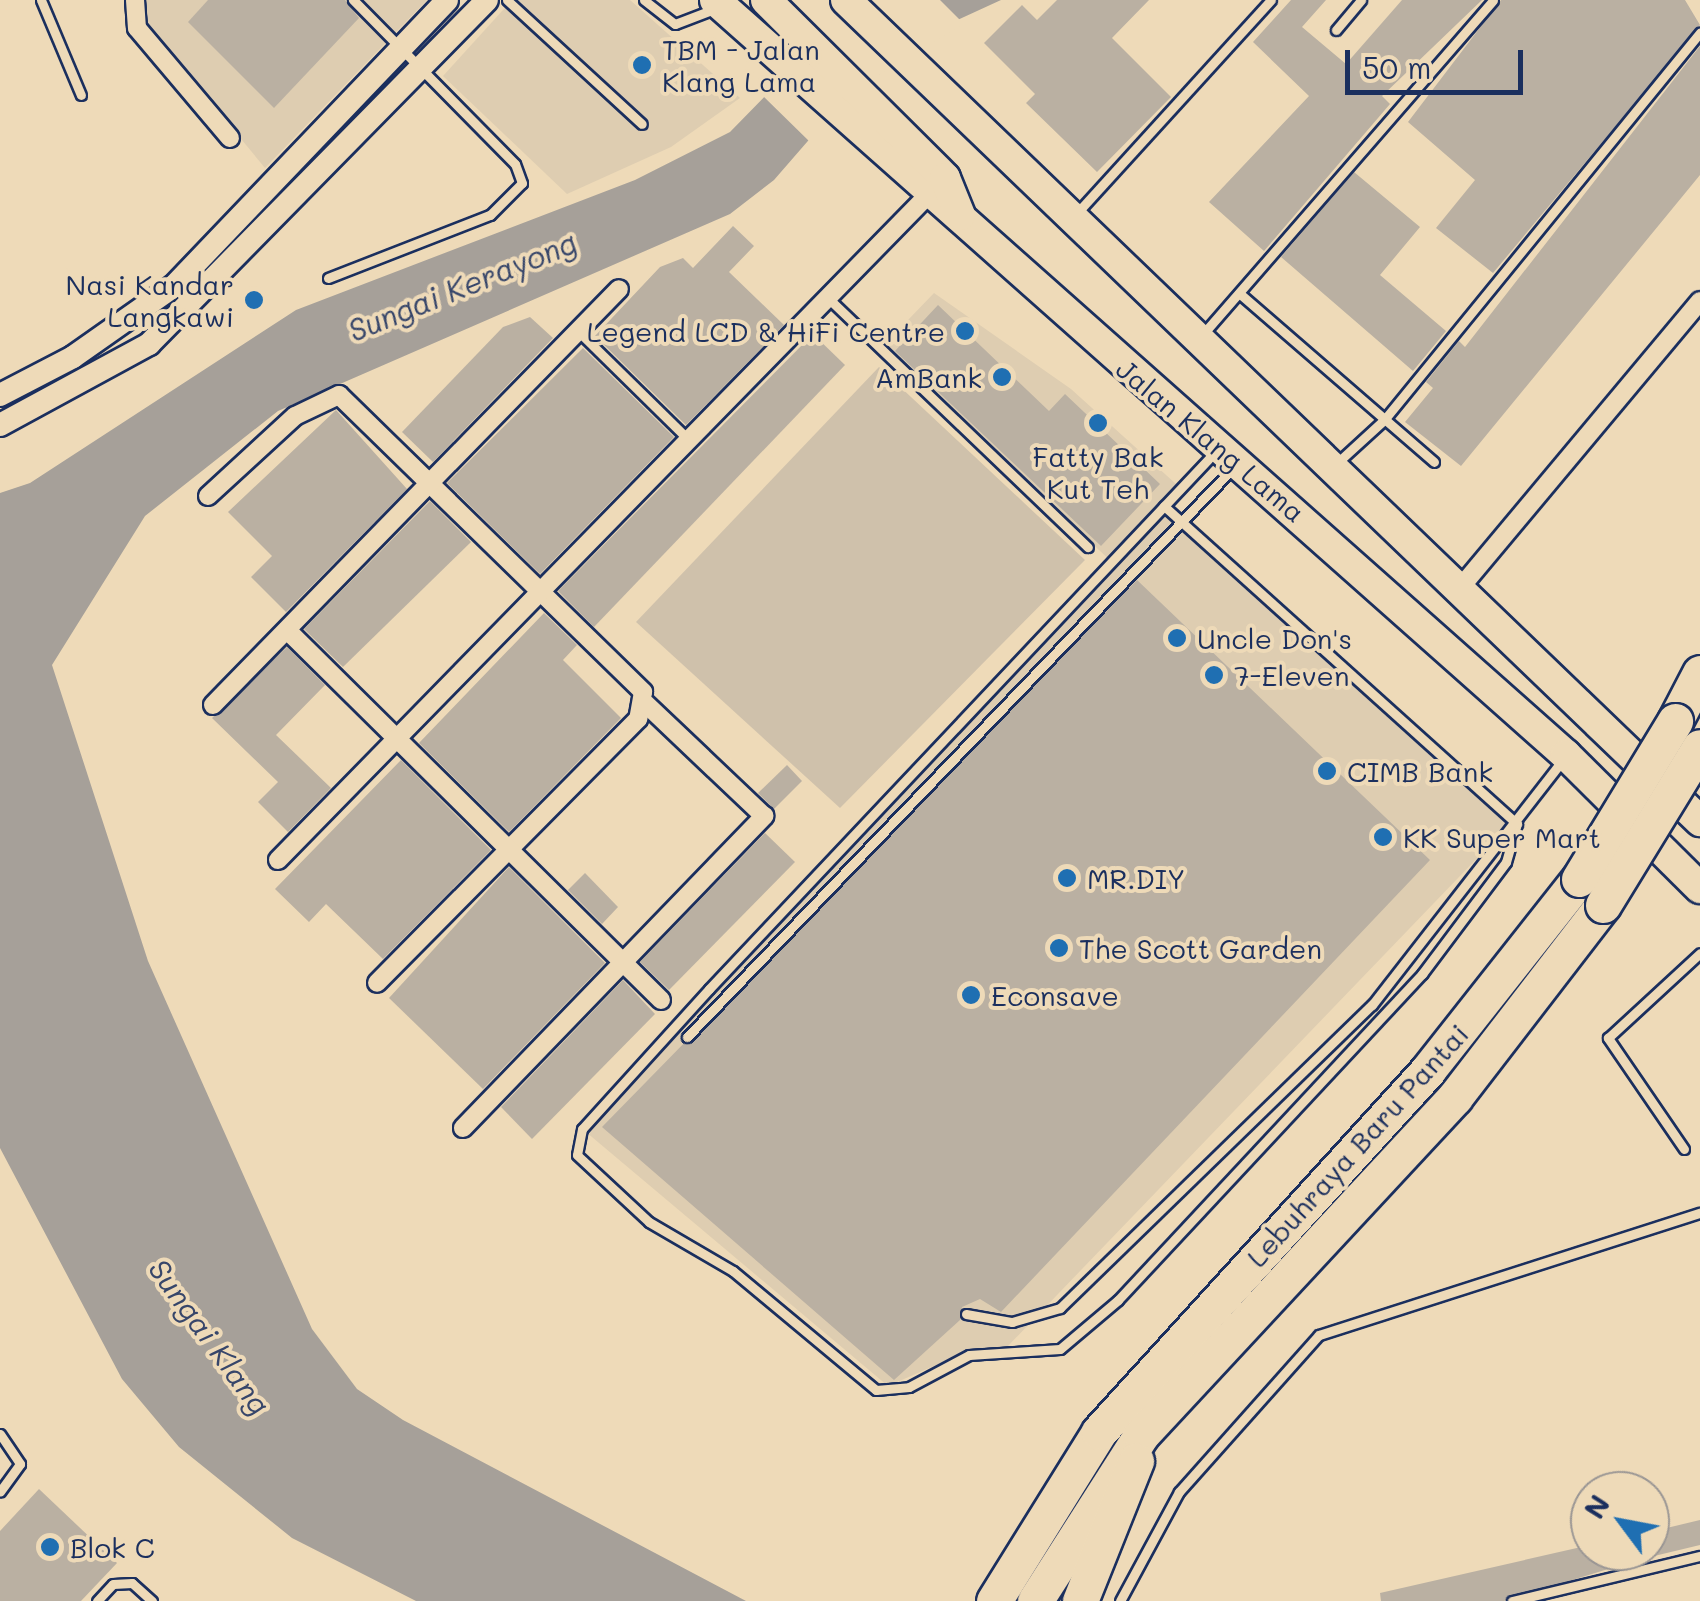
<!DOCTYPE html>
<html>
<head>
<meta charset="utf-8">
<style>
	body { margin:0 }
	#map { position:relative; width:1700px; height:1601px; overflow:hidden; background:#eedab8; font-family:Mali,sans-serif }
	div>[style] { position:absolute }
	.built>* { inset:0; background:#decdb1 }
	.green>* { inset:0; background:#cfc1ab }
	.water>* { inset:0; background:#a6a099 }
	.pier>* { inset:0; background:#eedab8 }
	.building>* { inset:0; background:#bab0a2 }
	.roads { filter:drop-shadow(2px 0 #1b2f5e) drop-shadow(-2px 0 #1b2f5e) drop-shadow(0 2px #1b2f5e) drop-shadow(0 -2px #1b2f5e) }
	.service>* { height:9px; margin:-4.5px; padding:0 4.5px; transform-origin:4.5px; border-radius:4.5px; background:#eedab8 }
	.minor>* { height:18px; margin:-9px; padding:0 9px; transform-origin:9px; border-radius:9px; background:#eedab8 }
	.tertiary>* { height:22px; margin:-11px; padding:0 11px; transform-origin:11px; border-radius:11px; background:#eedab8 }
	.primary>* { height:30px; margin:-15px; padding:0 15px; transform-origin:15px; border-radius:15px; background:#eedab8 }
	.motorway>* { height:35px; margin:-17.5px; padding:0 17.5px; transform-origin:17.5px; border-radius:17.5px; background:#eedab8 }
	.bridges { filter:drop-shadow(2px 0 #1b2f5e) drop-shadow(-2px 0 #1b2f5e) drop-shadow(0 2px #1b2f5e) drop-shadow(0 -2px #1b2f5e) }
	.motorway-bridge>* { height:35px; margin:-17.5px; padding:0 17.5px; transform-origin:17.5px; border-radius:17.5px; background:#eedab8 }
	.dots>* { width:28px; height:28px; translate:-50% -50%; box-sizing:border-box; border:5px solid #eedab8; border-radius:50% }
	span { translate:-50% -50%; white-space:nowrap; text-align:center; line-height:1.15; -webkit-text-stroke:8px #eedab8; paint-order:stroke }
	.poi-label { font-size:28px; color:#1b2f5e }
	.left { translate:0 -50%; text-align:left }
	.right { translate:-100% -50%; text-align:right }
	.street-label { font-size:28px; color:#1b2f5e }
	.water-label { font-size:30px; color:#37466a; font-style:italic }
	.north { position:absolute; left:1570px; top:1471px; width:100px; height:100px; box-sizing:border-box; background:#eedab8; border:2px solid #9a9694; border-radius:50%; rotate:302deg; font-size:28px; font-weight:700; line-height:40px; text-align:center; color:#1b2f5e }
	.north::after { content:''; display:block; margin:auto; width:35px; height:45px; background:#1f6fb2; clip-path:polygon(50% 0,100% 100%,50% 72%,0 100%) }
	.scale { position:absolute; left:1345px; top:50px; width:178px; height:45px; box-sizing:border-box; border:5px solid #1b2f5e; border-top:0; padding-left:12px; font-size:30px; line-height:35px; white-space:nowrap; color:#1b2f5e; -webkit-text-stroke:8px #eedab8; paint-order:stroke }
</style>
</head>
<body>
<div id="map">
	<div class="built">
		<div style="clip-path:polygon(145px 0,427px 0,265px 168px,141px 18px)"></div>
		<div style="clip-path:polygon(512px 0,630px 0,740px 98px,671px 147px,567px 194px,443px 76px)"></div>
		<div style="clip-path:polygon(934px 293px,1071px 389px,1176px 484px,1155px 507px,1509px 825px,1007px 1347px,968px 1351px,888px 1386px,586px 1132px,1115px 565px,882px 347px)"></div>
	</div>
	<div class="green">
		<div style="clip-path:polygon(879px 367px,1085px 560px,840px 808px,636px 622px)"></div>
	</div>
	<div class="water">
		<div style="clip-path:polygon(859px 0,1001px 0,940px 28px,840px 104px,774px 180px,730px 214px,278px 411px,145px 516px,52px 665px,148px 961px,312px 1329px,357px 1389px,403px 1420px,746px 1601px,416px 1601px,292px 1538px,179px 1447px,122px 1379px,0 1148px,0 493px,30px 483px,296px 310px,635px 180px,730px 132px)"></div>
	</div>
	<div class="pier">
		<div style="clip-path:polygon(852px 0,940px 0,964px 24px,879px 75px,811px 143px,763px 96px)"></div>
	</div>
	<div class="building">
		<div style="clip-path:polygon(208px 0,345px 0,359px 18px,274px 108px,188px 22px)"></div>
		<div style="clip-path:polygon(1057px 0,1149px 0,1112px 38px,1171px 97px,1097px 172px,1026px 103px,1035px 94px,984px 43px,1022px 5px,1037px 20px)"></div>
		<div style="clip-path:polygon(1291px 0,1326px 0,1302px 27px,1346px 64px,1402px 0,1482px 0,1382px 96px,1390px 104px,1264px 251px,1209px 202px,1309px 96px,1253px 42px)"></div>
		<div style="clip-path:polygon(1501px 0,1685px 0,1700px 25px,1493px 273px,1436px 228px,1475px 180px,1408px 122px)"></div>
		<div style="clip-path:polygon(1700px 46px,1700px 175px,1461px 466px,1405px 422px,1433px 388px,1426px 382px,1459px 341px,1465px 347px)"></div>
		<div style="clip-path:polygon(1354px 172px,1420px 227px,1380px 275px,1446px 331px,1413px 371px,1281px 257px)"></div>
		<div style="clip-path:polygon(733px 226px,754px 246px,729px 272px,784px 325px,686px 425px,595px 336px,660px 267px,683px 258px,693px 268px)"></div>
		<div style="clip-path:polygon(938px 305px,1049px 411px,1065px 394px,1160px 484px,1101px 546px,895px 351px)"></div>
		<div style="clip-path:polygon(530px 317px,553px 338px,433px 462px,402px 432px,503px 327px)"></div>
		<div style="clip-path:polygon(813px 334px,845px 365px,594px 627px,558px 591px)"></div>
		<div style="clip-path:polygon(583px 348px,674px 437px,540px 574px,447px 483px)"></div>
		<div style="clip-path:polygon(336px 410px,407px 489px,286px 612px,251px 577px,272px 556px,228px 512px)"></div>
		<div style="clip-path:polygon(430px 501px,471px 542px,343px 667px,304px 629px)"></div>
		<div style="clip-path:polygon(1137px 580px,1430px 860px,1001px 1312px,980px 1299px,962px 1307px,960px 1320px,894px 1380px,602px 1127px)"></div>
		<div style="clip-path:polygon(544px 613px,577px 645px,563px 660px,621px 718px,509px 832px,419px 743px)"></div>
		<div style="clip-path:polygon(287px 647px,325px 685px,276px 735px,331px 788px,288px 832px,258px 802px,278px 782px,212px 718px)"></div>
		<div style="clip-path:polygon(401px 760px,491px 850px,383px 959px,326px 904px,309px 922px,275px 889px)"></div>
		<div style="clip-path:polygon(787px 765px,802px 781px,774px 809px,758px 793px)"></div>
		<div style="clip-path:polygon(765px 833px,795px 862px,669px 990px,640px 962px)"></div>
		<div style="clip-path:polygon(509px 867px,605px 963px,483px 1089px,389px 998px)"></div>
		<div style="clip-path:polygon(585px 873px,618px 907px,602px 924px,568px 890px)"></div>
		<div style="clip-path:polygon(623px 980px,655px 1014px,532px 1139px,501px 1107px)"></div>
		<div style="clip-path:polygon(39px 1489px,117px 1563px,81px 1601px,0 1601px,0 1531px)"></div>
		<div style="clip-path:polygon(1700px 1520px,1700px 1545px,1650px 1557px,1650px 1532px)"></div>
		<div style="clip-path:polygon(1590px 1545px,1640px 1551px,1641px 1559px,1504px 1601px,1381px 1601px,1380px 1593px)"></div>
	</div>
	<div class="roads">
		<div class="service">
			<div style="left:41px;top:0;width:103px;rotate:67.2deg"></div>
			<div style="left:507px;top:0;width:183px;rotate:42.6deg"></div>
			<div style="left:644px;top:0;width:39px;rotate:38deg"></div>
			<div style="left:675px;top:24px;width:42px;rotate:-21deg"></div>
			<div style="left:1336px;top:30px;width:39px;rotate:-50deg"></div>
			<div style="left:1077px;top:213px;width:288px;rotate:-47.7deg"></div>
			<div style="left:328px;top:278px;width:174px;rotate:-21.3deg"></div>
			<div style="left:490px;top:215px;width:45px;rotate:-45deg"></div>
			<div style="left:522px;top:183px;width:20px;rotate:-110deg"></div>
			<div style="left:515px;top:164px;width:231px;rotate:-134.6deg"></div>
			<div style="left:1239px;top:293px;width:258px;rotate:40.9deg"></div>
			<div style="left:828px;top:298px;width:360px;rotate:43.8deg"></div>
			<div style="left:578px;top:331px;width:156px;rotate:44.5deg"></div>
			<div style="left:1203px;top:334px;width:442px;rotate:-49deg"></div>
			<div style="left:1215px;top:452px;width:738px;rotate:133.3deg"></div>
			<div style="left:709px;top:989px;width:189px;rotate:132.2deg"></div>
			<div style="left:582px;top:1129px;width:26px;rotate:101deg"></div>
			<div style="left:577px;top:1155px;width:98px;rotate:42.9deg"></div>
			<div style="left:649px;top:1222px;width:97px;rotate:30.3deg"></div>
			<div style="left:733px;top:1271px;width:186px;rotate:39.8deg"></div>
			<div style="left:876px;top:1390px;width:33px;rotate:-5deg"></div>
			<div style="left:909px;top:1387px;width:68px;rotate:-28.1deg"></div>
			<div style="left:969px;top:1355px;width:91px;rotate:-3.8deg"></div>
			<div style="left:1060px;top:1349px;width:76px;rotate:-40.2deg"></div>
			<div style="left:1118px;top:1300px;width:446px;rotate:-47deg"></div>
			<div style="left:1422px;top:974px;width:140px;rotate:-53.1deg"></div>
			<div style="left:1506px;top:862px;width:40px;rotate:-74deg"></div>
			<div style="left:1338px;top:462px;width:62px;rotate:-42.4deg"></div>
			<div style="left:1384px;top:420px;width:500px;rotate:-50.8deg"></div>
			<div style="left:1164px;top:506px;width:475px;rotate:42deg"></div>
			<div style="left:687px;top:1037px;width:787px;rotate:-46.18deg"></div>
			<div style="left:1684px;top:1149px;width:135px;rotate:-124.4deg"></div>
			<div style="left:1608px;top:1038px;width:125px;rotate:-42.7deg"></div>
			<div style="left:966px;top:1314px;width:47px;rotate:9.9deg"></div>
			<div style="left:1012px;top:1322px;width:50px;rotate:-16.3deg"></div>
			<div style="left:1060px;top:1308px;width:435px;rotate:-44.2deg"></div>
			<div style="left:1372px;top:1005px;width:309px;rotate:-52.1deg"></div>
			<div style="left:0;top:1434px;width:36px;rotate:56deg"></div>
			<div style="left:20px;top:1464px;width:34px;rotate:126deg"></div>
			<div style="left:97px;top:1601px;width:23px;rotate:-47deg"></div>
			<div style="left:113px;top:1584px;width:19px;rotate:-3deg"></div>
			<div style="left:132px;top:1583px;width:27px;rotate:42deg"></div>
			<div style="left:1120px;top:1601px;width:124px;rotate:-61.6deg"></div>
			<div style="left:1179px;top:1492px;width:210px;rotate:-48.3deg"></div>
			<div style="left:1319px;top:1335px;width:400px;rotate:-17.8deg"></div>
			<div style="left:1512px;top:1601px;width:193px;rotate:-13.5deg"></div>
		</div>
		<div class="minor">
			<div style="left:135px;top:0;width:28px;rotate:86deg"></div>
			<div style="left:137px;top:28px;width:144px;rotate:49.8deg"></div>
			<div style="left:208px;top:496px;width:118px;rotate:-42.6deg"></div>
			<div style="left:295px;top:416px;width:49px;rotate:-25.5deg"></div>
			<div style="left:339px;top:395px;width:425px;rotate:44.3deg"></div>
			<div style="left:643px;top:692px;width:27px;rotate:100deg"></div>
			<div style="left:638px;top:719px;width:371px;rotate:134.7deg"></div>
			<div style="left:1460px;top:588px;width:374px;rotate:-50.1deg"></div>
			<div style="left:287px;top:630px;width:526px;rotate:44.69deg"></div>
			<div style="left:213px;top:705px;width:581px;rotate:-45.7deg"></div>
			<div style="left:278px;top:860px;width:931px;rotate:-45.65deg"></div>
			<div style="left:463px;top:1128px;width:434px;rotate:-46deg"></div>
			<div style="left:764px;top:816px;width:163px;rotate:-136.5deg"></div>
		</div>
		<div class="tertiary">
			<div style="left:0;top:395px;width:82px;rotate:-27.5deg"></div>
			<div style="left:73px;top:357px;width:123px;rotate:-35.1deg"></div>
			<div style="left:174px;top:286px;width:395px;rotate:-46.3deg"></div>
			<div style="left:0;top:425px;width:170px;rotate:-28.5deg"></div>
			<div style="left:149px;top:344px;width:482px;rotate:-45.5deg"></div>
		</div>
		<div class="primary">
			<div style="left:715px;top:0;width:1138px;rotate:41.58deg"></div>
			<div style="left:1566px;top:755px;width:189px;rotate:44.8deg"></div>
			<div style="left:766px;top:0;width:252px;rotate:44.8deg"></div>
			<div style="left:945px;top:178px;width:40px;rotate:68deg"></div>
			<div style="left:846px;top:0;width:1185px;rotate:43.87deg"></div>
		</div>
		<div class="motorway">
			<div style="left:1675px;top:721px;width:54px;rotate:-62.5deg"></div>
			<div style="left:994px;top:1601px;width:199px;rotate:-58.1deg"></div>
			<div style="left:1099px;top:1432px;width:489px;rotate:-47.7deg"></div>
			<div style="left:1428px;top:1070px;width:243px;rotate:-51.7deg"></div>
			<div style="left:1035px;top:1601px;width:197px;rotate:-57.4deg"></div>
			<div style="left:1141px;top:1435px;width:461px;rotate:-47.1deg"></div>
			<div style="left:1455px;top:1097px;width:242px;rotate:-52.4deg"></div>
			<div style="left:1080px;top:1601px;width:151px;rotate:-68.2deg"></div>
		</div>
	</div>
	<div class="bridges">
		<div class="motorway-bridge">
			<div style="left:1579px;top:879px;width:185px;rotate:-58.7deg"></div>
			<div style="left:1603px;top:905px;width:185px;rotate:-58.5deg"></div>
		</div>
	</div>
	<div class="dots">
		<div style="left:642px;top:65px;background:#1f6fb2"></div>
		<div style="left:254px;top:300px;background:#1f6fb2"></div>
		<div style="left:965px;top:331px;background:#1f6fb2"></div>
		<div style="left:1002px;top:377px;background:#1f6fb2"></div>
		<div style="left:1098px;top:423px;background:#1f6fb2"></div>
		<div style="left:1177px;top:638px;background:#1f6fb2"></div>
		<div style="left:1214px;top:675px;background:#1f6fb2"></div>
		<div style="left:1327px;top:771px;background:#1f6fb2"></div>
		<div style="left:1383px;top:837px;background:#1f6fb2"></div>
		<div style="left:1067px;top:878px;background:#1f6fb2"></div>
		<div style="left:1059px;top:948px;background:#1f6fb2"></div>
		<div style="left:971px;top:995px;background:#1f6fb2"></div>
		<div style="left:50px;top:1547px;background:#1f6fb2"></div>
	</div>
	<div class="poi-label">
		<span class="left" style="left:662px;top:65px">TBM - Jalan<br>Klang Lama</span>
		<span class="right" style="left:234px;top:300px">Nasi Kandar<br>Langkawi</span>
		<span class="right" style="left:945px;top:331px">Legend LCD &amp; HiFi Centre</span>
		<span class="right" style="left:982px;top:377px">AmBank</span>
		<span style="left:1098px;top:472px">Fatty Bak<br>Kut Teh</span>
		<span class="left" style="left:1197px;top:638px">Uncle Don's</span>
		<span class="left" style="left:1234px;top:675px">7-Eleven</span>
		<span class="left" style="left:1347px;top:771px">CIMB Bank</span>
		<span class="left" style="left:1403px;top:837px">KK Super Mart</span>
		<span class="left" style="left:1087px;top:878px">MR.DIY</span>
		<span class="left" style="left:1079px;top:948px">The Scott Garden</span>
		<span class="left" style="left:991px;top:995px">Econsave</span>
		<span class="left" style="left:70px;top:1547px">Blok C</span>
	</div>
	<div class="street-label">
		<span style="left:1211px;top:440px;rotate:40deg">Jalan Klang Lama</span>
		<span style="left:1357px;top:1145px;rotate:-48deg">Lebuhraya Baru Pantai</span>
	</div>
	<div class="water-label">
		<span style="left:462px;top:286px;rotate:-22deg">Sungai Kerayong</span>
		<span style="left:210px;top:1336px;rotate:54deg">Sungai Klang</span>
	</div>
	<div class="north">N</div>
	<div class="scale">50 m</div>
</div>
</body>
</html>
